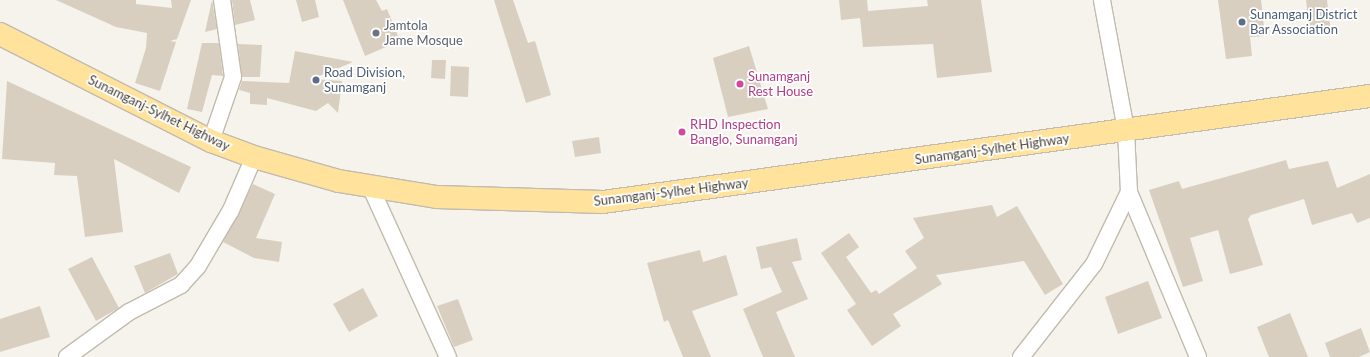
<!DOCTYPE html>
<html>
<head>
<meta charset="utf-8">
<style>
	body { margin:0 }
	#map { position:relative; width:1370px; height:357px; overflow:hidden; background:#f6f3ec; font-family:Lato,sans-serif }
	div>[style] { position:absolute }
	.building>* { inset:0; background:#d8cfc1 }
	.roads { filter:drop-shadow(1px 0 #c2bbae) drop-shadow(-1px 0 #c2bbae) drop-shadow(0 1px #c2bbae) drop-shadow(0 -1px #c2bbae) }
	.minor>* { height:16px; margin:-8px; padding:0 8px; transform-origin:8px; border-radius:8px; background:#fff }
	.primary>* { height:22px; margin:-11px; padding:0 11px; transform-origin:11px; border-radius:11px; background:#ffe39c }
	.dots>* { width:11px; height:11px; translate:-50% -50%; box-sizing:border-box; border:2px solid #fff; border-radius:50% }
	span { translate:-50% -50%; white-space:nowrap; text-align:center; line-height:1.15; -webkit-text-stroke:3.5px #fff; paint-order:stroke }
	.service-label { font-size:13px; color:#4e5e75 }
	.left { translate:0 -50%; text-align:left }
	.worship-label { font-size:13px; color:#5b616d }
	.hotel-label { font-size:13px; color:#b23c85 }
	.street-label { font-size:13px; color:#4b4439 }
</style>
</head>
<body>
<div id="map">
	<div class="building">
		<div style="clip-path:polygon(56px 0,136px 0,136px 4px,172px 8px,171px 0,191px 0,177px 39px,170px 41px,176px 42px,160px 91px,135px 83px,146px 48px,147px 33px,116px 27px)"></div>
		<div style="clip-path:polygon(212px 0,217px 29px,205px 32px)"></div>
		<div style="clip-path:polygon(232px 0,250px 0,255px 20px,235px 25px)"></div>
		<div style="clip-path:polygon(296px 0,315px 0,319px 17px,302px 22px)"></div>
		<div style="clip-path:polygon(343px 0,376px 0,382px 11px,387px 9px,400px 41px,365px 56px)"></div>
		<div style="clip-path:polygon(494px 0,513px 0,528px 43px,535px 41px,551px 95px,526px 103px)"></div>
		<div style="clip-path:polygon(839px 0,867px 0,868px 11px,928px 6px,927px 0,981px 0,992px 72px,937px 78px,933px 44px,863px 47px,860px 18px,841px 20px)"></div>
		<div style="clip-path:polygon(1218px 0,1261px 0,1265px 36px,1250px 37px,1252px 56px,1226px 59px)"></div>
		<div style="clip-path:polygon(1306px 0,1327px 0,1331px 32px,1310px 34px)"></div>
		<div style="clip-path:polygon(202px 43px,219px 43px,223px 76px,212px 75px,202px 112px,187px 109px)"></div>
		<div style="clip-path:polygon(238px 44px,262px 45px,260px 77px,242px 77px)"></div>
		<div style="clip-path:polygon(749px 46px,768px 109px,728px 117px,713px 58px)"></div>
		<div style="clip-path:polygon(295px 51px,353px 62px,312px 79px,342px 81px,338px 113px,328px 103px,316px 111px,267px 98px,267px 105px,250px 104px,250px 93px,239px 90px,242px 81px,289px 83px)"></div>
		<div style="clip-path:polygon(432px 60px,446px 60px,445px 79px,431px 78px)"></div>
		<div style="clip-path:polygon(451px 66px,469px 67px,468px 97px,450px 96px)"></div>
		<div style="clip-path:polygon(7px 81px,191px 167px,179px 193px,114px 159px,123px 232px,85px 237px,77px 176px,54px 175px,55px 163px,2px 159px)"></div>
		<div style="clip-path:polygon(599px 137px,601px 153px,575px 157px,572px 141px)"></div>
		<div style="clip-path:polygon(1286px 160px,1289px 169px,1328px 161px,1337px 188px,1370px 174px,1370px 218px,1357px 223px,1352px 213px,1312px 225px,1304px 199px,1251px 215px,1248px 219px,1263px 265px,1230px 274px,1218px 230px,1190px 238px,1203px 281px,1183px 287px,1149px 190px,1179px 181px,1182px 189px)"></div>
		<div style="clip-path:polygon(253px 184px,275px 194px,256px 238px,282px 242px,279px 262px,254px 258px,223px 242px)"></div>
		<div style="clip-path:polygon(992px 205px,997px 217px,1017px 206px,1063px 284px,1045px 295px,1024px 261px,936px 275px,942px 284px,893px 314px,901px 326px,872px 346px,847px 310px,856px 304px,821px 253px,849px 233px,859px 247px,846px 257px,871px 293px,876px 290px,879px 294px,917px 268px,905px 251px,924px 238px,913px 218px)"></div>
		<div style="clip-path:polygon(797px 238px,802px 260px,792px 262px,808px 299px,776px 312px,795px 357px,763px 357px,743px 309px,782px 292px,771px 267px,761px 269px,756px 247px)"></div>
		<div style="clip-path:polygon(700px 250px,703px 262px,726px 255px,738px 295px,692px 311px,711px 357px,683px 357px,668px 320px,664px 322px,647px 263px)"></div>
		<div style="clip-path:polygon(170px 253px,178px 274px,145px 293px,134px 266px)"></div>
		<div style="clip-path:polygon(92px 257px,119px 308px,96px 321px,68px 269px)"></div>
		<div style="clip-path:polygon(1148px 281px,1162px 318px,1118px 334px,1105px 297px)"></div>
		<div style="clip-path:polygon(363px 288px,378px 316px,349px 332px,333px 304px)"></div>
		<div style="clip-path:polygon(458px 299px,473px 340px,454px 347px,437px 306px)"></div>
		<div style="clip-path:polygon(40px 306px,50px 337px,0 352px,0 319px)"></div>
		<div style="clip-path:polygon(1290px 313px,1308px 357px,1269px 357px,1257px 327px)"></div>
		<div style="clip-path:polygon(1361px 328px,1370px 352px,1359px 357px,1330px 357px,1325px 343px)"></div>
	</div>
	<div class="roads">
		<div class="minor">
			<div style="left:211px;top:141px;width:68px;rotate:-71deg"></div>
			<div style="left:233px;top:77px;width:78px;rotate:-98.1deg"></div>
			<div style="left:370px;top:186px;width:188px;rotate:65.5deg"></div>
			<div style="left:1129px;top:192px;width:179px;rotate:67.3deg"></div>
			<div style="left:67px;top:357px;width:77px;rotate:-36deg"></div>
			<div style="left:129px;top:312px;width:59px;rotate:-27.4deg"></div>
			<div style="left:181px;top:285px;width:25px;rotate:-48deg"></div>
			<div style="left:198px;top:266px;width:65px;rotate:-59.5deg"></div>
			<div style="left:231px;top:210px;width:58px;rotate:-66.5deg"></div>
			<div style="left:1021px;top:357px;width:118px;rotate:-51.9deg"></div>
			<div style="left:1094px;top:264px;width:80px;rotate:-64.1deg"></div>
			<div style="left:1129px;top:192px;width:62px;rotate:-92.8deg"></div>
			<div style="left:1126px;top:130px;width:132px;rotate:-100.5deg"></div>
		</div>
		<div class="primary">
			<div style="left:0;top:34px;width:237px;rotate:26.9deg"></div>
			<div style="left:211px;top:141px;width:46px;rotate:20.4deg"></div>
			<div style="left:254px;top:157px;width:88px;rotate:15.8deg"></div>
			<div style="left:339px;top:181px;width:99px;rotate:9.3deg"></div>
			<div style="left:437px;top:197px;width:166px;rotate:1.7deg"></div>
			<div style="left:603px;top:202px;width:774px;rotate:-7.87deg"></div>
		</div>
	</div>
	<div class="dots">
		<div style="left:1242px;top:22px;background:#5c6f8a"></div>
		<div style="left:376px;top:33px;background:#6b7280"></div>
		<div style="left:316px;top:80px;background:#5c6f8a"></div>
		<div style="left:740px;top:84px;background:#d1479c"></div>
		<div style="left:682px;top:132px;background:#d1479c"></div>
	</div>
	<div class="service-label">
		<span class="left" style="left:1250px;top:22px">Sunamganj District<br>Bar Association</span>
		<span class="left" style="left:324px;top:80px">Road Division,<br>Sunamganj</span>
	</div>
	<div class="worship-label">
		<span class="left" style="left:384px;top:33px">Jamtola<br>Jame Mosque</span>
	</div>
	<div class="hotel-label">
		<span class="left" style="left:748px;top:84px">Sunamganj<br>Rest House</span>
		<span class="left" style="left:690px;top:132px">RHD Inspection<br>Banglo, Sunamganj</span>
	</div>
	<div class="street-label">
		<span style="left:159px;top:113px;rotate:26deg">Sunamganj-Sylhet Highway</span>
		<span style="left:992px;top:149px;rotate:-8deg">Sunamganj-Sylhet Highway</span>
		<span style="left:671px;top:192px;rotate:-7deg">Sunamganj-Sylhet Highway</span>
	</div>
</div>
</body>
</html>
